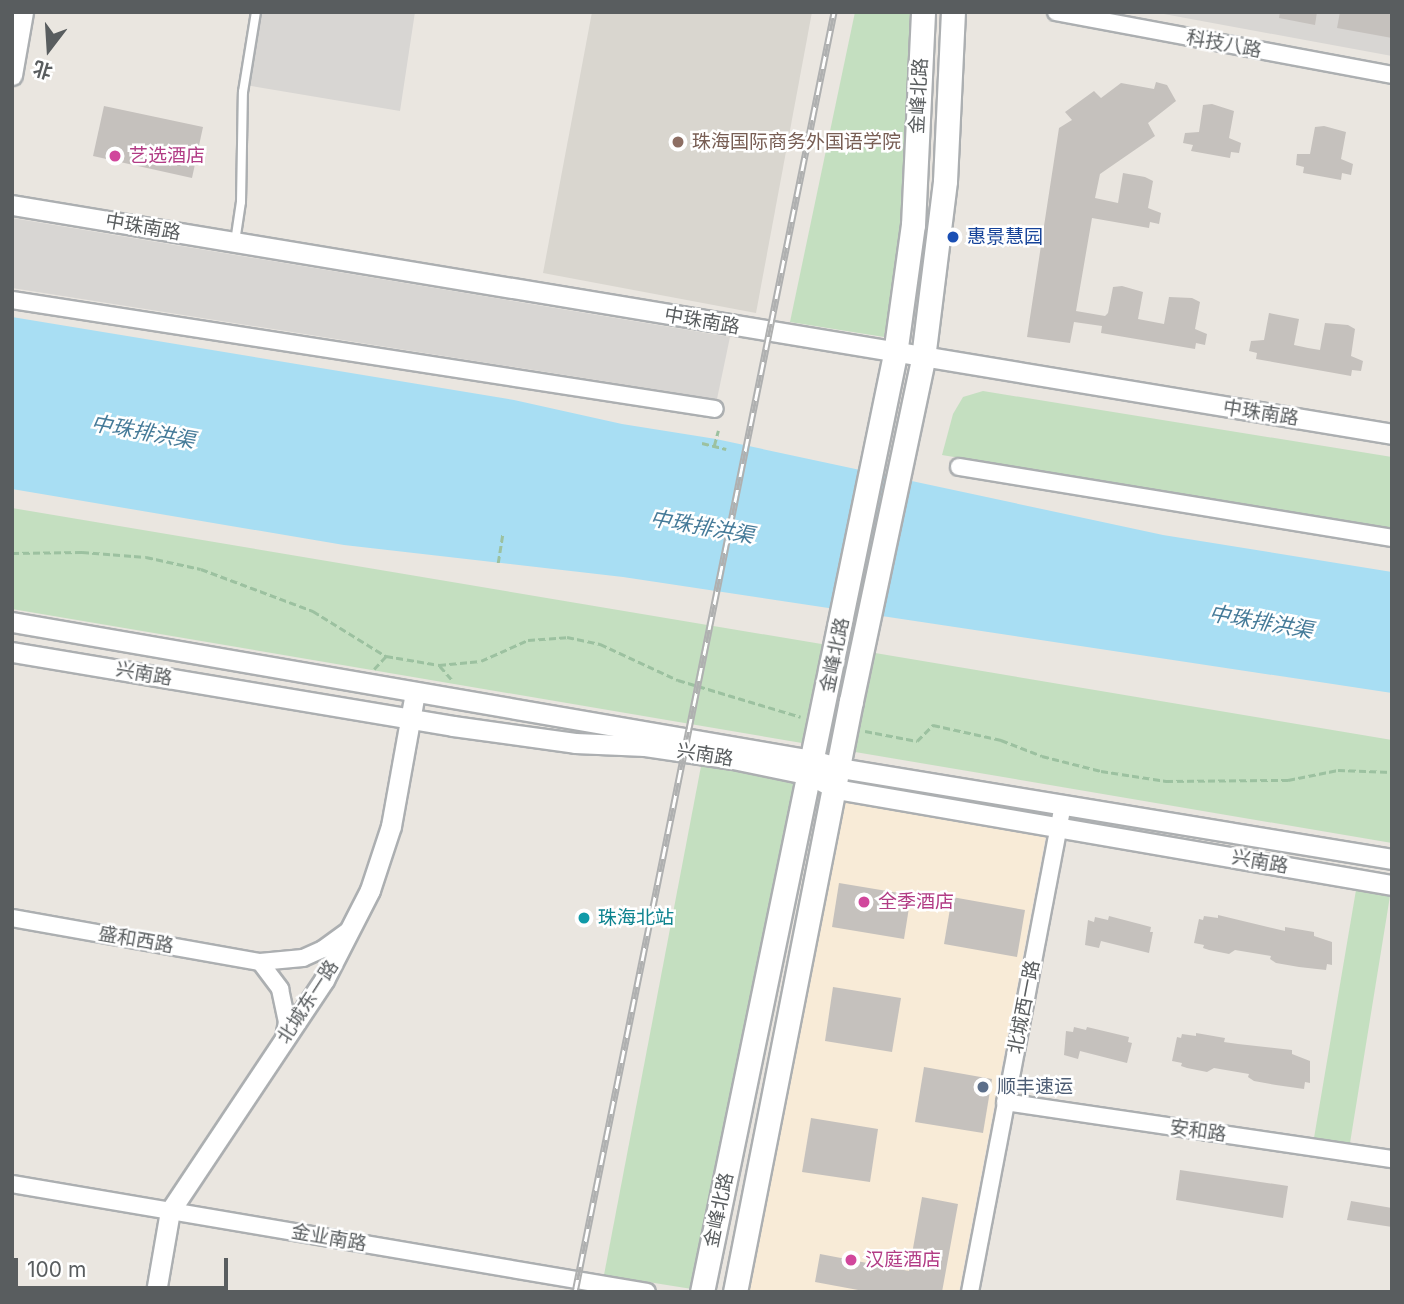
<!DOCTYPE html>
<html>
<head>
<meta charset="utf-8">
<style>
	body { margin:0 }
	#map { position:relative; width:1404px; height:1304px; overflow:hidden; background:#eae6e0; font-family:Inter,"Noto Sans SC",sans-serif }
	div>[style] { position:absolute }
	.commercial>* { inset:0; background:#f8ebd7 }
	.industrial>* { inset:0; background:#d8d6d3 }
	.education>* { inset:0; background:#d9d6cf }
	.green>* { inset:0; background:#c4dfc0 }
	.water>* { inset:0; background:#a8def3 }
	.building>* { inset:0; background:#c5c1bd }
	.path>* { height:2.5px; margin-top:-1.25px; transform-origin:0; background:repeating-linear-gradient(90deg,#9cc1a0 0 7px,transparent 0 10.5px) }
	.roads { filter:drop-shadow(2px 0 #acafb1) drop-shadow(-2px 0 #acafb1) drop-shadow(0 2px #acafb1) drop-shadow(0 -2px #acafb1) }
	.service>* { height:8px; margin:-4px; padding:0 4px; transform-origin:4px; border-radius:4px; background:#fff }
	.minor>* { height:16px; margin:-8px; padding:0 8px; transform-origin:8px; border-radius:8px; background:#fff }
	.tertiary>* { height:19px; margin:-9.5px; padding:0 9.5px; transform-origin:9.5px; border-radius:9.5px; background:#fff }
	.secondary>* { height:23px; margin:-11.5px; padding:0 11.5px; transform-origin:11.5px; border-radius:11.5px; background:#fff }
	.rail>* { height:7px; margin-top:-3.5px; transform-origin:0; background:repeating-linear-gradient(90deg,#fff 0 13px,#afb0b0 0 26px); box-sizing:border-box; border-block:2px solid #afb0b0 }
	.dots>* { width:19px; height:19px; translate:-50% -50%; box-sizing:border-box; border:4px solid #fff; border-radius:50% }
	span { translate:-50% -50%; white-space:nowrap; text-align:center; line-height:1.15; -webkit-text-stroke:5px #fff; paint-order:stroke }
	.street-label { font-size:19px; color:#595d5f }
	.education-label { font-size:19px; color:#785e54 }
	.left { translate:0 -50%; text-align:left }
	.hotel-label { font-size:19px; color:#b23c85 }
	.transit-label { font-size:19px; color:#164399 }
	.culture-label { font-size:19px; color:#0d838f }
	.service-label { font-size:19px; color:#4e5e75 }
	.water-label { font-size:21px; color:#467b99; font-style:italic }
	.frame { position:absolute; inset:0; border:14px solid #595d5f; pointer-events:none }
	.north { position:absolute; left:14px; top:14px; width:70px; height:70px; -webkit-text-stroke:5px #fff; paint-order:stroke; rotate:197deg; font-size:19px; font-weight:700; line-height:28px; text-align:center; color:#595d5f }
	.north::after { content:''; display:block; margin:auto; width:24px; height:32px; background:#595d5f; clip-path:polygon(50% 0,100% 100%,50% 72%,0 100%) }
	.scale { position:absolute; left:14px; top:1258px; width:214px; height:32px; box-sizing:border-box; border:4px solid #595d5f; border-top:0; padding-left:9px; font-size:21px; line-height:24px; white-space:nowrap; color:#595d5f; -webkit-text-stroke:5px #fff; paint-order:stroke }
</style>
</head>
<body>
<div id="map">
	<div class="commercial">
		<div style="clip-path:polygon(842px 797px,1047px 830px,959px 1292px,744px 1292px)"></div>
	</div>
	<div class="industrial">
		<div style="clip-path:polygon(252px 12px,415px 12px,400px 111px,239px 84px)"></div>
		<div style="clip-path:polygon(1153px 12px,1392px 12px,1392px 56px)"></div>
		<div style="clip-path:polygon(12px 218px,730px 337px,717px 399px,12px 288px)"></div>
	</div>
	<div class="education">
		<div style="clip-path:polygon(592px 12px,812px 12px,756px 313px,543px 273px)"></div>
	</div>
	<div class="green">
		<div style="clip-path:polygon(855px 12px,910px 12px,902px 230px,884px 337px,790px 322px)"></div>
		<div style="clip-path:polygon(983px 391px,1392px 457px,1392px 530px,942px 455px,953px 414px,963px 397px)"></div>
		<div style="clip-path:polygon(12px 508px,1392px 740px,1392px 843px,12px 609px)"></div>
		<div style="clip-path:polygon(702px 761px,800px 782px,692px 1289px,604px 1275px)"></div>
		<div style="clip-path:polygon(1356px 890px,1390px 896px,1350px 1143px,1314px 1138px)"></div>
	</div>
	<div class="water">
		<div style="clip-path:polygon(12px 317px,514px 400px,622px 424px,716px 439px,1163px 535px,1392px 572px,1392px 693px,623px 577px,344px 545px,12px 489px)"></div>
	</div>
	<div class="building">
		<div style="clip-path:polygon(1280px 12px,1317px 12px,1315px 25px,1279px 18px)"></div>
		<div style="clip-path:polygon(1340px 12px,1392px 12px,1392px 38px,1337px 28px)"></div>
		<div style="clip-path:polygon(1156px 82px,1167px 85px,1176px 101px,1148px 123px,1155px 136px,1100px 174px,1095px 198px,1118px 203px,1123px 173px,1145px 177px,1153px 181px,1148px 208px,1161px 213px,1159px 224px,1150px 222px,1149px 228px,1092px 218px,1076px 311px,1105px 316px,1108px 313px,1113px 287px,1122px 286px,1143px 292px,1138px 319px,1164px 324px,1169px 297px,1192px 298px,1200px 302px,1195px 329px,1207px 334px,1205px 345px,1196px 343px,1195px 349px,1101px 333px,1102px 326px,1074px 322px,1070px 343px,1027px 337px,1059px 128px,1072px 120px,1065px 112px,1094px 91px,1101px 98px,1121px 83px,1154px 89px)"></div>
		<div style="clip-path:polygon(1212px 104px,1234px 111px,1229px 138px,1241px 143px,1239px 153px,1231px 152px,1230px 158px,1191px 151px,1193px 145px,1183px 143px,1185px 133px,1199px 132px,1203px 105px)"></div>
		<div style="clip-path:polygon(104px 106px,203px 127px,192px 178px,93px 156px)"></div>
		<div style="clip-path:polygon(1324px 126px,1346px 132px,1341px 159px,1353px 164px,1351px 175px,1342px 173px,1341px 180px,1303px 173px,1304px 167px,1296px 165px,1297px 154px,1310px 154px,1315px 127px)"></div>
		<div style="clip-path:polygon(1269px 313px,1299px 319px,1294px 345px,1308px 348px,1320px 350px,1325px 323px,1348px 325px,1355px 329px,1351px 356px,1363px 361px,1361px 371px,1352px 370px,1351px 376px,1256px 359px,1257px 353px,1249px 351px,1251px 341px,1264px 340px)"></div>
		<div style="clip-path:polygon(839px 883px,911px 895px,904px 939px,832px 927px)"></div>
		<div style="clip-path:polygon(952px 897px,1025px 910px,1017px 957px,944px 944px)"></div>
		<div style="clip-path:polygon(1218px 915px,1285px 931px,1285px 927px,1314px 932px,1314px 936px,1332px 942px,1332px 965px,1327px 964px,1326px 970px,1299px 967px,1276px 963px,1270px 959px,1271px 956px,1235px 950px,1229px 954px,1209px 950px,1203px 948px,1204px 945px,1194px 943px,1199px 919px,1203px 920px,1204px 916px,1218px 918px)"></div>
		<div style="clip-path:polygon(1109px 916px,1151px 927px,1150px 932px,1153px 932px,1149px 953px,1101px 941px,1099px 948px,1085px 945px,1088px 920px,1094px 922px,1095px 917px,1108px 920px)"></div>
		<div style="clip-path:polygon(833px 987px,901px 998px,892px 1052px,825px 1041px)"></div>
		<div style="clip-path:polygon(1074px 1027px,1086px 1030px,1087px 1027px,1129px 1037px,1128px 1042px,1132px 1043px,1127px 1063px,1080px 1051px,1078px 1059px,1064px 1055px,1066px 1031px,1073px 1032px)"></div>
		<div style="clip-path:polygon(1196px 1033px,1225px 1038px,1224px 1042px,1238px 1044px,1292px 1050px,1292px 1054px,1310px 1061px,1310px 1083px,1305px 1082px,1304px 1089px,1276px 1085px,1254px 1081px,1248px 1077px,1249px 1074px,1214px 1068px,1207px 1072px,1187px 1068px,1181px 1066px,1182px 1063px,1172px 1061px,1177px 1037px,1181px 1038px,1182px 1034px,1196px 1036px)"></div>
		<div style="clip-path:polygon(924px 1067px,992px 1079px,983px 1133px,915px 1122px)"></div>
		<div style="clip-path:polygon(811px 1118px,878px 1129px,870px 1182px,802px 1172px)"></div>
		<div style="clip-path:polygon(1180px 1170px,1288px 1186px,1283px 1218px,1176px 1200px)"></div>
		<div style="clip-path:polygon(922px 1197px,958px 1204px,942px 1292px,869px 1292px,815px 1282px,820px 1254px,909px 1271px)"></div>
		<div style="clip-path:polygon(1351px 1201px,1392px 1208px,1392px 1227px,1347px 1220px)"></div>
	</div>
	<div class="path">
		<div style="left:702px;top:443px;width:25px;rotate:14deg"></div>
		<div style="left:714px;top:446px;width:16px;rotate:-75deg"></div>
		<div style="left:12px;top:553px;width:70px;rotate:-0.8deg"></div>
		<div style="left:82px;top:552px;width:64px;rotate:4.5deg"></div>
		<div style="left:146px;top:557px;width:56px;rotate:12.3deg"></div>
		<div style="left:201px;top:569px;width:120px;rotate:20.6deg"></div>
		<div style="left:313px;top:611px;width:86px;rotate:31.7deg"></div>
		<div style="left:386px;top:656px;width:54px;rotate:9.6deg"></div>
		<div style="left:439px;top:665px;width:42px;rotate:-5.4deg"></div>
		<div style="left:481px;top:661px;width:51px;rotate:-24.1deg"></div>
		<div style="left:528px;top:640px;width:39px;rotate:-4deg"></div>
		<div style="left:567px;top:637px;width:34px;rotate:12deg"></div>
		<div style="left:600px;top:644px;width:86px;rotate:24.8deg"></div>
		<div style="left:678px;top:680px;width:128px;rotate:16.7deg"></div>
		<div style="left:498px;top:563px;width:31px;rotate:-81deg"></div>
		<div style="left:440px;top:666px;width:18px;rotate:49deg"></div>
		<div style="left:374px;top:669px;width:18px;rotate:-47deg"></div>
		<div style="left:865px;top:731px;width:53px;rotate:10.9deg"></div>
		<div style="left:917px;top:741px;width:23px;rotate:-45deg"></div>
		<div style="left:933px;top:725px;width:70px;rotate:12.4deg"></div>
		<div style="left:1001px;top:740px;width:44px;rotate:21.3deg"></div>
		<div style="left:1042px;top:756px;width:61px;rotate:14.3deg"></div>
		<div style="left:1101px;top:771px;width:66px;rotate:8.7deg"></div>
		<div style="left:1166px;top:781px;width:122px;rotate:-0.5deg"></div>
		<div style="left:1288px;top:780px;width:51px;rotate:-11.3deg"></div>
		<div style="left:1338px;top:770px;width:54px;rotate:2.1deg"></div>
	</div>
	<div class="roads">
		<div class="service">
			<div style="left:235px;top:242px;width:40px;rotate:-81.5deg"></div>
			<div style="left:241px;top:202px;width:110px;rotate:-89deg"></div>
			<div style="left:243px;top:92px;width:81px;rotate:-80.8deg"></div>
		</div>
		<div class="minor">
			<div style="left:1056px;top:12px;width:342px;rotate:10.6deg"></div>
			<div style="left:12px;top:300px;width:711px;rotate:8.81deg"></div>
			<div style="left:959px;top:467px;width:439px;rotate:9.3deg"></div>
			<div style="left:12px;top:918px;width:252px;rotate:10.1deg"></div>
			<div style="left:260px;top:962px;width:43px;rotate:-5.3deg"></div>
			<div style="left:303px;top:958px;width:22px;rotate:-24deg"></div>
			<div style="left:323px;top:949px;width:31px;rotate:-36deg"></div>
			<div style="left:260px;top:962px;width:34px;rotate:53deg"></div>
			<div style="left:280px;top:989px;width:34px;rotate:78deg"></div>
			<div style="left:287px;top:1022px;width:16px;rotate:101deg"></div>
			<div style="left:1005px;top:1102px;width:391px;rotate:8.4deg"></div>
			<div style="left:12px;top:1184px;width:644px;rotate:9.65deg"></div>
			<div style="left:970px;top:1292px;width:496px;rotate:-79.2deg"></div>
		</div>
		<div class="tertiary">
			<div style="left:12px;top:75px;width:64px;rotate:-80.1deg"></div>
			<div style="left:12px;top:205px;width:1399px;rotate:9.42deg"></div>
			<div style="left:12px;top:622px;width:812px;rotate:9.79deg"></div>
			<div style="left:812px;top:760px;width:29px;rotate:16deg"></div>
			<div style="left:840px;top:768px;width:559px;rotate:9.36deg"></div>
			<div style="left:12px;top:652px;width:447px;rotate:9.5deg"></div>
			<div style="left:453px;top:726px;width:123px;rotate:7.9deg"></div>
			<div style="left:575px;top:743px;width:70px;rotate:2.5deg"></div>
			<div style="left:645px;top:746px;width:89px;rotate:8.4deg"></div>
			<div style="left:733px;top:759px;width:79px;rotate:11.7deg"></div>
			<div style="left:810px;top:775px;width:30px;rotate:28deg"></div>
			<div style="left:836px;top:789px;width:564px;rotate:9.8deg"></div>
			<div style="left:156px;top:1292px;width:82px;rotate:-80.2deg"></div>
			<div style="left:170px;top:1211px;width:278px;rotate:-56.3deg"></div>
			<div style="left:324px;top:980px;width:101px;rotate:-62.9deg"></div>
			<div style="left:370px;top:890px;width:67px;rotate:-71.8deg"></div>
			<div style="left:391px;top:826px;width:136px;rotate:-79.8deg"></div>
		</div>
		<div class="secondary">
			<div style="left:702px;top:1292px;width:958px;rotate:-78.37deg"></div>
			<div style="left:895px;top:354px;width:130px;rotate:-82.1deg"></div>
			<div style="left:913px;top:225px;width:213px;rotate:-87.3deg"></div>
			<div style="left:735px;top:1292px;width:602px;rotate:-78.9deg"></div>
			<div style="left:851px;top:701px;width:350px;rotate:-78.1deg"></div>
			<div style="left:923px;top:358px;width:178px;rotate:-82.9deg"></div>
			<div style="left:945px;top:181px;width:169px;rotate:-87.3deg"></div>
		</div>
	</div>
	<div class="rail">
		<div style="left:575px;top:1292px;width:1306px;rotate:-78.56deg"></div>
	</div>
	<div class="dots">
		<div style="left:678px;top:142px;background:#8d6e63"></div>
		<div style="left:115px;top:156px;background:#d1479c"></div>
		<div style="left:953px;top:237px;background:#1a4fb4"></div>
		<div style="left:864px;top:902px;background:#d1479c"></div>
		<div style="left:584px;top:918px;background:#0f9aa8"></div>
		<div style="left:983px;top:1087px;background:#5c6f8a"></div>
		<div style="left:851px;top:1260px;background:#d1479c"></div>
	</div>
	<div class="street-label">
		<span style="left:1224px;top:44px;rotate:11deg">科技八路</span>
		<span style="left:919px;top:96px;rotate:-87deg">金峰北路</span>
		<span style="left:143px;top:227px;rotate:10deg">中珠南路</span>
		<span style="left:702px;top:321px;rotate:10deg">中珠南路</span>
		<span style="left:1261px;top:413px;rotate:9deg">中珠南路</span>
		<span style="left:835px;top:655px;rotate:-78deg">金峰北路</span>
		<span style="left:144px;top:674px;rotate:10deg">兴南路</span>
		<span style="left:705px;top:755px;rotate:9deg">兴南路</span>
		<span style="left:1260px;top:862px;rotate:10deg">兴南路</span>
		<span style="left:136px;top:940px;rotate:10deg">盛和西路</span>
		<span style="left:308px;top:1002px;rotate:-57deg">北城东一路</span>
		<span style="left:1024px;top:1007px;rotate:-79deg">北城西一路</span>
		<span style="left:1198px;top:1131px;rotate:8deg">安和路</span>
		<span style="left:719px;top:1210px;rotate:-78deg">金峰北路</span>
		<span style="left:329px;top:1238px;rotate:10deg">金业南路</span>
	</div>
	<div class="education-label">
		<span class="left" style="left:692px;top:142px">珠海国际商务外国语学院</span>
	</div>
	<div class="hotel-label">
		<span class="left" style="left:129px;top:156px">艺选酒店</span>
		<span class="left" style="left:878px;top:902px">全季酒店</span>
		<span class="left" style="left:865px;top:1260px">汉庭酒店</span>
	</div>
	<div class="transit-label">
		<span class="left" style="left:967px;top:237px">惠景慧园</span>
	</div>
	<div class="culture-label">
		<span class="left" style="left:598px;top:918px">珠海北站</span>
	</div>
	<div class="service-label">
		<span class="left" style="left:997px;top:1087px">顺丰速运</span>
	</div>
	<div class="water-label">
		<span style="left:143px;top:432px;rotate:10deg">中珠排洪渠</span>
		<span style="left:702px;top:527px;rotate:10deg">中珠排洪渠</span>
		<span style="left:1261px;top:622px;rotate:10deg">中珠排洪渠</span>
	</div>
	<div class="frame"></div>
	<div class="north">北</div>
	<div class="scale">100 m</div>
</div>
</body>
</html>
